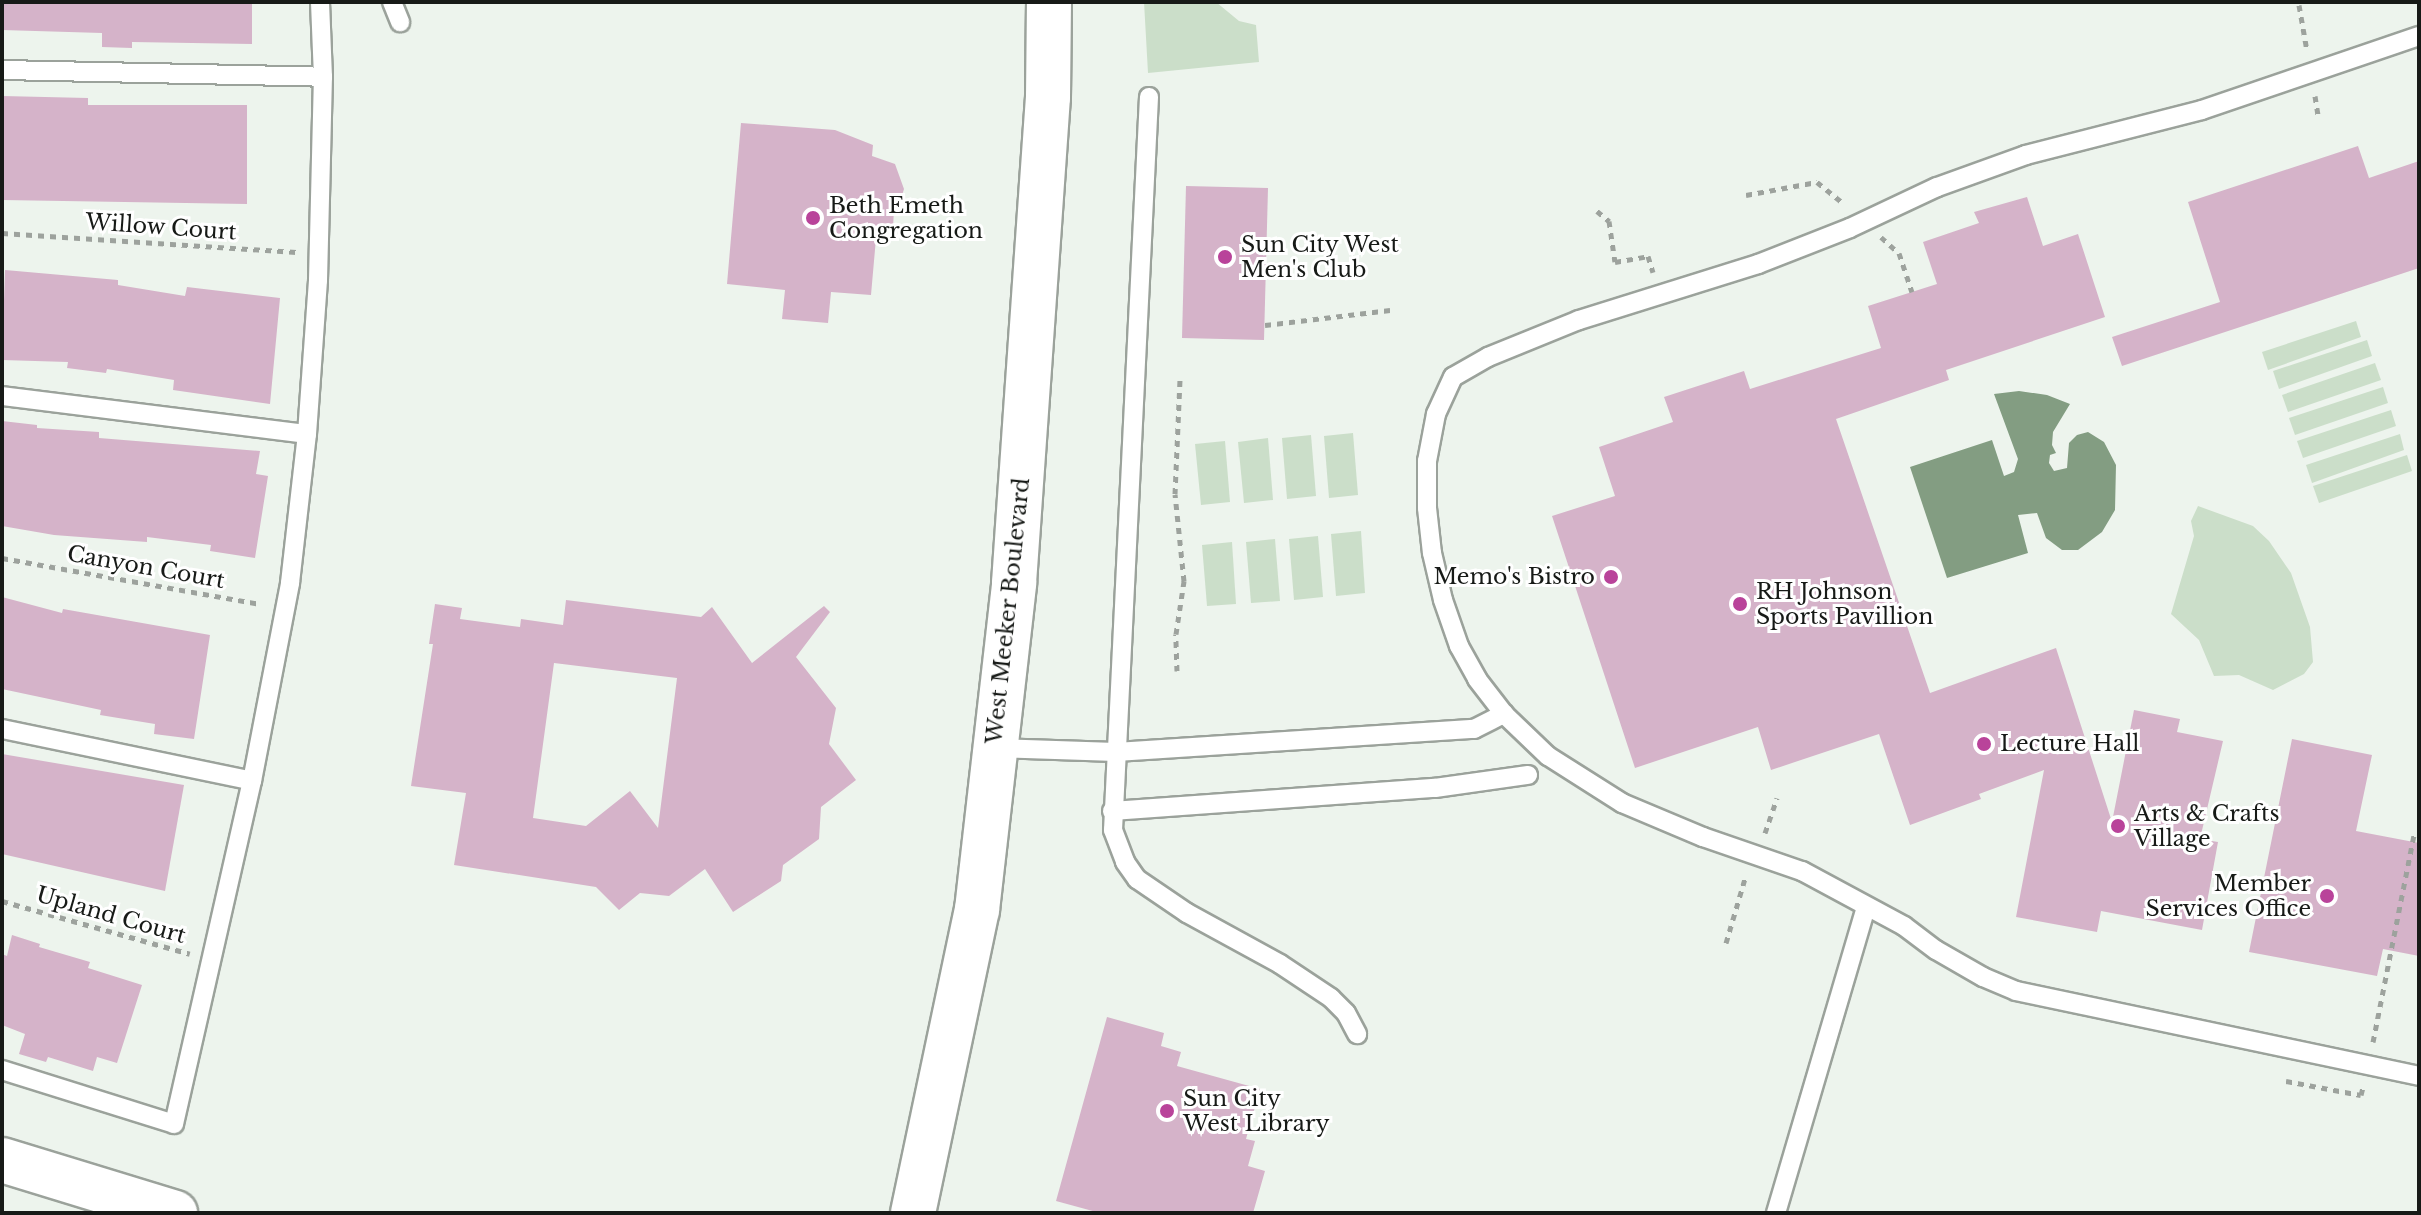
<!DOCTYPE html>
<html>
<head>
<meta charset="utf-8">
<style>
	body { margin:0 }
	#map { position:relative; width:2421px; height:1215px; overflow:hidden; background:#edf4ed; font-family:"Libre Baskerville",serif }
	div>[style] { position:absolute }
	.green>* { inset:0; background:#cbdec9 }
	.water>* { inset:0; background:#839d82 }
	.building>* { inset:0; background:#d5b3c9 }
	.path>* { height:5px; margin-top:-2.5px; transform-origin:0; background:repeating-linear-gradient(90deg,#9da29d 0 6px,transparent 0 12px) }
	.roads { filter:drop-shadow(2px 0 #9ba29b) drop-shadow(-2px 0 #9ba29b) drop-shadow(0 2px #9ba29b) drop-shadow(0 -2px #9ba29b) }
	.lane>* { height:18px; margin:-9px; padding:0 9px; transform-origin:9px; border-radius:9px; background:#fff }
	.secondary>* { height:44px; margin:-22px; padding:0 22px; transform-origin:22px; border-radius:22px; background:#fff }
	.dots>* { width:22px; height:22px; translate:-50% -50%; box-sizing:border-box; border:4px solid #fff; border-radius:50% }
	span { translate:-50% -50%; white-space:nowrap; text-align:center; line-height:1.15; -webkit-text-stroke:6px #fff; paint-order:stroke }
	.poi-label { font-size:22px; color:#171a17 }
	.left { translate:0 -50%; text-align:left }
	.right { translate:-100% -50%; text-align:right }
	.street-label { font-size:22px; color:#171a17 }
	.frame { position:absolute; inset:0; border:4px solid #171a17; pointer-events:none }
</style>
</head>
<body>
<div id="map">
	<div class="green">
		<div style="clip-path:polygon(1144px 2px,1216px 2px,1239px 21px,1256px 25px,1259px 62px,1148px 73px)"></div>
		<div style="clip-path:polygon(2356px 321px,2361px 337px,2268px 370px,2262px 352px)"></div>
		<div style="clip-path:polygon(2367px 340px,2372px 356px,2279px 389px,2273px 371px)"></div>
		<div style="clip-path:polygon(2375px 363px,2381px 380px,2288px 412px,2282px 395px)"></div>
		<div style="clip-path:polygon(2383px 387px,2388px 403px,2295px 435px,2289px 418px)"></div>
		<div style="clip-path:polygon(2391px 410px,2396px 426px,2303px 458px,2297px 441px)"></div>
		<div style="clip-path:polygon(1353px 433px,1358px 495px,1329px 498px,1324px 436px)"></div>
		<div style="clip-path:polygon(2400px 434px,2404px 450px,2312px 483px,2306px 465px)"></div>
		<div style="clip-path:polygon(1311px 435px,1316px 496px,1287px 499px,1282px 438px)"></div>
		<div style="clip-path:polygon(1268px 438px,1273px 500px,1244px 503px,1238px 442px)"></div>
		<div style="clip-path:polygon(1225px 441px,1230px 502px,1201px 505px,1195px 444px)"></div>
		<div style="clip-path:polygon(2407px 455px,2412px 471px,2319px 503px,2313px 486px)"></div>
		<div style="clip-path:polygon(2198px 506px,2253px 526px,2269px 541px,2291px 573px,2310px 627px,2313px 662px,2304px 674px,2273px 690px,2239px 675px,2214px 676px,2199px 640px,2171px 614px,2194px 536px,2191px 521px)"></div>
		<div style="clip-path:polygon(1361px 531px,1365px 593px,1336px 596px,1331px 534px)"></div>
		<div style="clip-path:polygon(1318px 536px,1323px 597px,1294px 600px,1289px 539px)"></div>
		<div style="clip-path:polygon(1275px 539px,1280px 601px,1251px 603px,1246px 542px)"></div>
		<div style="clip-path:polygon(1232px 542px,1236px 604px,1207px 606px,1202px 545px)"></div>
	</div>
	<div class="water">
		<div style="clip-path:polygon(2019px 391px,2047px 395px,2070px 404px,2053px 432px,2052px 445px,2056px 453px,2050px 455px,2049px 463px,2054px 471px,2067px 468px,2069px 443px,2077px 435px,2088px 432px,2104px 442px,2116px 465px,2115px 510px,2102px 532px,2078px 550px,2062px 550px,2046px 538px,2037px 513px,2018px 515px,2028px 553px,1947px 578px,1910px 467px,1992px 440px,2004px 476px,2014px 472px,2018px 459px,1994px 394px)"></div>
	</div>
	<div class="building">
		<div style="clip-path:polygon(2px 2px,252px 2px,252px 44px,132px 42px,132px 48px,102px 47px,102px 33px,2px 30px)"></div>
		<div style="clip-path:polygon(2px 96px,88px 98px,88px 105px,247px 105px,247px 204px,2px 200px)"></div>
		<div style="clip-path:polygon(741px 123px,835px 130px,873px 145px,872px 156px,895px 164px,904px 189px,898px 208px,894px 209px,893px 228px,877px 227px,871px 295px,831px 292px,828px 323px,782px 319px,785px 290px,727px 284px)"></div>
		<div style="clip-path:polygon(2358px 146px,2369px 178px,2419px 161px,2419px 268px,2122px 366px,2112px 337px,2220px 302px,2188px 202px)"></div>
		<div style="clip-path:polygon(1186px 186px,1268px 188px,1264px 340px,1182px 338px)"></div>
		<div style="clip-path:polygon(2027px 197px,2043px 246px,2078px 234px,2105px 317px,1946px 370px,1949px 380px,1836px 419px,1930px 693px,2056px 648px,2112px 822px,2134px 710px,2180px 719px,2177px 732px,2223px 741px,2200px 839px,2218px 842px,2202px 930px,2101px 911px,2097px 932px,2016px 917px,2044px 770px,1979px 794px,1981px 799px,1910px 825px,1879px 734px,1771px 770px,1758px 727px,1635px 768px,1552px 516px,1615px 496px,1599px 447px,1673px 422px,1664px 397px,1744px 371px,1750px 389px,1881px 348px,1868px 306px,1937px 284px,1923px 242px,1979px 223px,1974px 212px)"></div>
		<div style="clip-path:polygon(5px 270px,118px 280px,118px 285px,185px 296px,187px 287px,280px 298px,270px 404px,173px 390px,174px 380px,107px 369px,106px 373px,67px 368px,68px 362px,2px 360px)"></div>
		<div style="clip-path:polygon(2px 421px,37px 425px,37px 428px,99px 432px,99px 438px,260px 451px,256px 474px,268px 476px,255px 558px,210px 551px,211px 545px,147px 537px,147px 542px,54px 535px,2px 526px)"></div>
		<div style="clip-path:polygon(2px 597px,62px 613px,63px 609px,210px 635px,194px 739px,154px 734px,155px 724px,100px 715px,101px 710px,2px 689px)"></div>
		<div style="clip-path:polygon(evenodd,566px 600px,701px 617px,712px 607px,752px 663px,824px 606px,830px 612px,796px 657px,836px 708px,829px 744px,856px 780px,821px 807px,819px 839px,783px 865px,781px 881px,733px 912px,705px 869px,669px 896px,640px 893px,619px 910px,596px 887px,454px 865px,466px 793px,411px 786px,433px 644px,429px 644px,435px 604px,462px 608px,460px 619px,520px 627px,521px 619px,563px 625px,566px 600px,554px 663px,677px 678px,658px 828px,630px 791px,586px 826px,533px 818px,554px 663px)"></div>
		<div style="clip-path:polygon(2292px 739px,2372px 755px,2356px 831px,2419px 843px,2419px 956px,2383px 949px,2377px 976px,2249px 952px)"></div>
		<div style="clip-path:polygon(2px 754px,184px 785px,165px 891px,2px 854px)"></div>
		<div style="clip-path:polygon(12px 935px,40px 944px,39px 947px,90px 962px,88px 968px,142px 985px,117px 1063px,97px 1057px,93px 1071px,48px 1057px,46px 1062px,19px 1054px,25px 1034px,2px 1025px,2px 954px,7px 956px)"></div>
		<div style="clip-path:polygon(1107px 1017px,1164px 1033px,1161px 1046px,1181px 1052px,1177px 1066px,1260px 1089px,1246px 1139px,1255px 1141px,1248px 1166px,1265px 1171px,1253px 1213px,1100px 1213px,1056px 1201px)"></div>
	</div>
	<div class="path">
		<div style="left:2299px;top:5px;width:47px;rotate:80.1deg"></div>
		<div style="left:2315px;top:96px;width:20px;rotate:81deg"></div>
		<div style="left:1746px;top:195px;width:72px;rotate:-10.4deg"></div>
		<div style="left:1817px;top:182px;width:35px;rotate:39deg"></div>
		<div style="left:1597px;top:211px;width:16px;rotate:40deg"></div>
		<div style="left:1609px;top:221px;width:41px;rotate:81.7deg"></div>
		<div style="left:1615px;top:262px;width:34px;rotate:-10deg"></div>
		<div style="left:1648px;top:256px;width:17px;rotate:73deg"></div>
		<div style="left:2px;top:233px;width:295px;rotate:3.7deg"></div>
		<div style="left:1881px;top:237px;width:24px;rotate:42deg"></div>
		<div style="left:1899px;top:253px;width:41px;rotate:71.6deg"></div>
		<div style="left:1265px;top:325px;width:126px;rotate:-6.8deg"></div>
		<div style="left:2px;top:558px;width:263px;rotate:10.1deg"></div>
		<div style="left:1177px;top:671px;width:37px;rotate:-92deg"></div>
		<div style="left:1176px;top:634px;width:54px;rotate:-81.4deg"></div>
		<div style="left:1184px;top:581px;width:87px;rotate:-95.9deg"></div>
		<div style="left:1175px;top:494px;width:116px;rotate:-87.5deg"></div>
		<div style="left:1765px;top:833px;width:37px;rotate:-71deg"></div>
		<div style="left:2px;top:901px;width:195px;rotate:15.7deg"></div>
		<div style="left:1726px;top:943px;width:71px;rotate:-73.6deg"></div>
		<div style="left:2373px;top:1042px;width:212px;rotate:-78.8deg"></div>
		<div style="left:2286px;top:1081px;width:76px;rotate:10.6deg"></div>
		<div style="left:2361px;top:1095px;width:8px;rotate:-76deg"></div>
	</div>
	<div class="roads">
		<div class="lane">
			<div style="left:392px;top:2px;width:22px;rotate:68deg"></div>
			<div style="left:2419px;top:36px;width:229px;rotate:161.2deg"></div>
			<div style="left:2202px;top:110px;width:182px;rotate:165.7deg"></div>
			<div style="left:2026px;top:155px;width:95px;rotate:160.2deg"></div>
			<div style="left:1937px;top:187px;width:96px;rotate:154.8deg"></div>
			<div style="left:1850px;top:228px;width:99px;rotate:158.6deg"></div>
			<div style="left:1758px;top:264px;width:188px;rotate:162.6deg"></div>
			<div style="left:1579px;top:320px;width:98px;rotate:157.9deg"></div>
			<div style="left:1488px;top:357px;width:40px;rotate:150.3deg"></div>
			<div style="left:1453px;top:377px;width:41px;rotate:114.7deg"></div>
			<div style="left:1436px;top:414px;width:48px;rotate:100.8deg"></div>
			<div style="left:1427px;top:461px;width:47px;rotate:90deg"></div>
			<div style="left:1427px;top:508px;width:45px;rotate:83.7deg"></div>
			<div style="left:1432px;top:553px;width:48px;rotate:76.8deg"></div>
			<div style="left:1443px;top:600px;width:49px;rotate:70.8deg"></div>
			<div style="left:1459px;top:646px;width:38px;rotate:61deg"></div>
			<div style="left:1477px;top:679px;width:44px;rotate:52.4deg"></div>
			<div style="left:1504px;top:714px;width:61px;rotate:43.7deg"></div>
			<div style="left:1548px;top:756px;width:88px;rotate:32.4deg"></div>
			<div style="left:1622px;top:803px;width:88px;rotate:22.8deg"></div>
			<div style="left:1703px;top:837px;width:105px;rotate:19deg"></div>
			<div style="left:1802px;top:871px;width:116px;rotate:28.3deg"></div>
			<div style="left:1904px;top:926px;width:40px;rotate:37deg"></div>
			<div style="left:1936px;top:950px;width:54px;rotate:29.9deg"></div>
			<div style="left:1983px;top:977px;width:36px;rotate:23deg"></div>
			<div style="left:2016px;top:991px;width:412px;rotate:11.9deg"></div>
			<div style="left:2px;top:70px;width:321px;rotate:1.2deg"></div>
			<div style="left:1149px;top:97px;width:734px;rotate:92.81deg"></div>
			<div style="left:1113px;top:830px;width:34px;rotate:69deg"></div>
			<div style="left:1125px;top:862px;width:21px;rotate:55deg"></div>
			<div style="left:1137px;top:879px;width:60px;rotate:34.2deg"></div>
			<div style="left:1187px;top:913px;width:106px;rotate:28.7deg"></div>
			<div style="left:1280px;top:964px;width:61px;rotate:33.7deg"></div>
			<div style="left:1331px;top:998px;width:21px;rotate:45deg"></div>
			<div style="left:1346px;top:1013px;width:24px;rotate:62deg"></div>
			<div style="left:2px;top:396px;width:307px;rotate:7.1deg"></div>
			<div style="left:2px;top:729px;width:255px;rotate:11.7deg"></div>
			<div style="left:995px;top:748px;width:121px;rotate:1.9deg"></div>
			<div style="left:1116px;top:752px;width:359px;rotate:-3.7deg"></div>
			<div style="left:1474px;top:729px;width:34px;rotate:-27deg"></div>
			<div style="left:1112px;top:811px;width:324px;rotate:-4.1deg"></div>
			<div style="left:1435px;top:788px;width:94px;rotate:-8deg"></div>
			<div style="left:2px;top:1070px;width:180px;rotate:17.4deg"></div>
			<div style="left:174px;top:1124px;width:352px;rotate:-77.2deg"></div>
			<div style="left:252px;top:781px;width:202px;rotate:-79.1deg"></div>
			<div style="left:290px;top:583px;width:150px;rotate:-83.5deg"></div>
			<div style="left:307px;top:434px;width:154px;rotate:-85.9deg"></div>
			<div style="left:318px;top:280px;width:203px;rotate:-88.6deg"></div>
			<div style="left:323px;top:77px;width:75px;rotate:-92.3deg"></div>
			<div style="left:1776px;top:1213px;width:319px;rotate:-73.6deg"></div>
		</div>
		<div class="secondary">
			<div style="left:2px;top:1160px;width:181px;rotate:17deg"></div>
			<div style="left:913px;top:1213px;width:310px;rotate:-78.1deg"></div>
			<div style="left:977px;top:910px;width:329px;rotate:-83.5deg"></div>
			<div style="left:1014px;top:583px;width:487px;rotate:-86deg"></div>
			<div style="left:1048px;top:97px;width:95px;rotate:-89.4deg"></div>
		</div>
	</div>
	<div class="dots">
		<div style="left:813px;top:218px;background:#b9439a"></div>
		<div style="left:1225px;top:257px;background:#b9439a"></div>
		<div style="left:1611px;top:577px;background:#b9439a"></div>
		<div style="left:1740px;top:604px;background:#b9439a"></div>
		<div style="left:1984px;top:744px;background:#b9439a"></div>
		<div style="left:2118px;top:826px;background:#b9439a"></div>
		<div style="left:2327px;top:896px;background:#b9439a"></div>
		<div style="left:1167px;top:1111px;background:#b9439a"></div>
	</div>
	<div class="poi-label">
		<span class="left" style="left:829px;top:218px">Beth Emeth<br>Congregation</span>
		<span class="left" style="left:1241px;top:257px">Sun City West<br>Men's Club</span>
		<span class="right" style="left:1595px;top:577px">Memo's Bistro</span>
		<span class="left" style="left:1756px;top:604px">RH Johnson<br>Sports Pavillion</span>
		<span class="left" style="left:2000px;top:744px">Lecture Hall</span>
		<span class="left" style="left:2134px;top:826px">Arts &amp; Crafts<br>Village</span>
		<span class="right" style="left:2311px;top:896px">Member<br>Services Office</span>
		<span class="left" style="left:1183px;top:1111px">Sun City<br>West Library</span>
	</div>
	<div class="street-label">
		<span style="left:161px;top:227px;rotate:4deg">Willow Court</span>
		<span style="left:146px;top:567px;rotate:10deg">Canyon Court</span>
		<span style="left:1008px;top:611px;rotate:-84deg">West Meeker Boulevard</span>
		<span style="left:111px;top:915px;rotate:16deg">Upland Court</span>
	</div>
	<div class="frame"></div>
</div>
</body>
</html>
